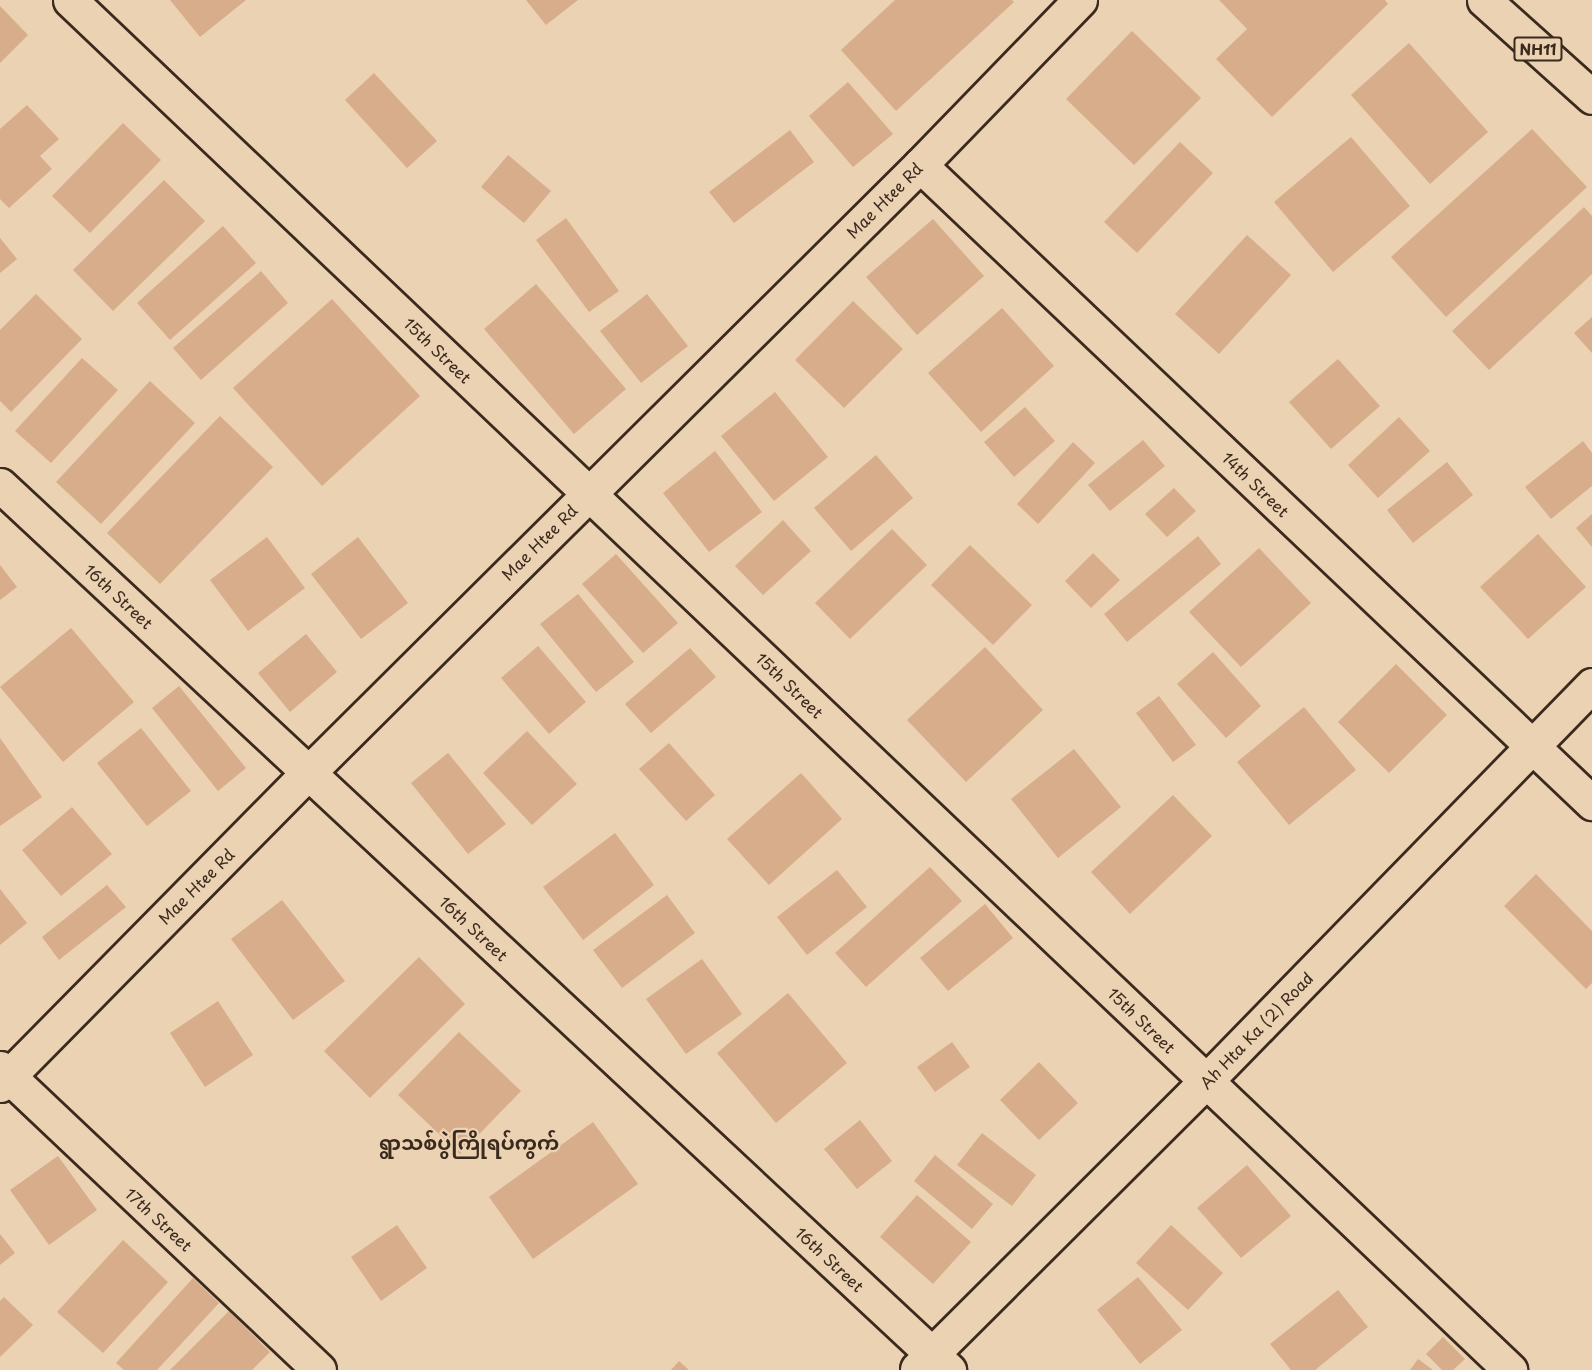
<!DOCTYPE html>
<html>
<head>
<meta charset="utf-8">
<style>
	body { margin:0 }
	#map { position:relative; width:1592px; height:1370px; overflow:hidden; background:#ebd2b3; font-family:"Playpen Sans","Noto Sans Myanmar",sans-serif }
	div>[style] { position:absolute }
	.building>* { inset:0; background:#d7ad8b }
	.roads { filter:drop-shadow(2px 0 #3b2a1e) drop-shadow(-2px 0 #3b2a1e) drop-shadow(0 2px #3b2a1e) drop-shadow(0 -2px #3b2a1e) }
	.street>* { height:33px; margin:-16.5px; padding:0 16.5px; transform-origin:16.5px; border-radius:16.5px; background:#ebd2b3 }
	.secondary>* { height:33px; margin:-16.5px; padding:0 16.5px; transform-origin:16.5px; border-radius:16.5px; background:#ebd2b3 }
	.highway>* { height:33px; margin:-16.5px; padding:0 16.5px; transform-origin:16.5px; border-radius:16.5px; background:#ebd2b3 }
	span { translate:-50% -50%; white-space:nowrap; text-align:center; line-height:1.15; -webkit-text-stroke:4.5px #ebd2b3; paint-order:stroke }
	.shield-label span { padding:2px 4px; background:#ebd2b3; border:2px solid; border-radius:4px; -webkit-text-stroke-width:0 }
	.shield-label { font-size:15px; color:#3b2a1e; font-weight:700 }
	.street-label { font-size:16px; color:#3b2a1e }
	.quarter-label { font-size:20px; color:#3b2a1e; font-weight:700 }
</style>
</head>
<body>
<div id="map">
	<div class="building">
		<div style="clip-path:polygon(170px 0,246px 0,200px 37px)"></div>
		<div style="clip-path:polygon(526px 0,578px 0,546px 25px)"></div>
		<div style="clip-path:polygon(895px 0,1012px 0,1014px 2px,896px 111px,841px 50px)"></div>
		<div style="clip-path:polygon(1219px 0,1385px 0,1388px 4px,1272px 117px,1216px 59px,1247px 29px)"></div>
		<div style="clip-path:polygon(0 6px,28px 35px,0 63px)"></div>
		<div style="clip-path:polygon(1132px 31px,1201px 98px,1134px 165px,1066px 99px)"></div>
		<div style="clip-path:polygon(1409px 43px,1488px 132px,1430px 184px,1351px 95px)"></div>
		<div style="clip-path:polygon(374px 73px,437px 141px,407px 168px,345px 100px)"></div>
		<div style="clip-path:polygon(848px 82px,893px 134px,853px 167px,809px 116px)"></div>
		<div style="clip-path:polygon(27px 105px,59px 139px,40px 156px,52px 169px,9px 208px,0 199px,0 129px)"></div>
		<div style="clip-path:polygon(123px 123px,161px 160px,90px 233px,52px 196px)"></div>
		<div style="clip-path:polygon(1532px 129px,1587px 187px,1446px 317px,1391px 257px)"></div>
		<div style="clip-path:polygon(790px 130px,814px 162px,734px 223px,709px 192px)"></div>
		<div style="clip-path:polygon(1351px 137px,1410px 206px,1333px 272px,1274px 202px)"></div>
		<div style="clip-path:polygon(1180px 142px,1213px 173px,1137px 253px,1104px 222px)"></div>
		<div style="clip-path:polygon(508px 155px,551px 191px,524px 223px,481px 187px)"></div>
		<div style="clip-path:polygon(164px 180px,205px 221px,113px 311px,73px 270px)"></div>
		<div style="clip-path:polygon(1584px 207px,1592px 216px,1592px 274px,1489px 370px,1452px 331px)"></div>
		<div style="clip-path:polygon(566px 218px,619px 291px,589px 312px,536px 240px)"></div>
		<div style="clip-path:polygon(933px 219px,984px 276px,917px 335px,866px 277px)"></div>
		<div style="clip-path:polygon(223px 226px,256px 263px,170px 340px,137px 303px)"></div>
		<div style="clip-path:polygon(1247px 235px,1291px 275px,1219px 354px,1175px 314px)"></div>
		<div style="clip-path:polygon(0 238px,17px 259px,0 273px)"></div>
		<div style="clip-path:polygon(261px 271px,288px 303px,201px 380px,173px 348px)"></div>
		<div style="clip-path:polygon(536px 284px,626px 389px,574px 434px,484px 329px)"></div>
		<div style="clip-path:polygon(36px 294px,82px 339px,11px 412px,0 401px,0 330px)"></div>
		<div style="clip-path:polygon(647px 294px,688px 346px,641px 383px,600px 331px)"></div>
		<div style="clip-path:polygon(332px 299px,420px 396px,322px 486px,233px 388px)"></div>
		<div style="clip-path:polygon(853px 301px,903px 349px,844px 408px,795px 360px)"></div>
		<div style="clip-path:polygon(1002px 308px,1054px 366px,981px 432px,928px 373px)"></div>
		<div style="clip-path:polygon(1592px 317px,1592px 353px,1574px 333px)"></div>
		<div style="clip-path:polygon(82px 358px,118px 390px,51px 463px,15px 431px)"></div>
		<div style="clip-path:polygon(1338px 359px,1380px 406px,1331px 449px,1289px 402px)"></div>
		<div style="clip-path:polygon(150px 381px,195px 423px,101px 524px,56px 482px)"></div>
		<div style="clip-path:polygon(775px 392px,828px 457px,774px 501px,721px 436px)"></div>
		<div style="clip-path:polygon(1025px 407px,1055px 441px,1014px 477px,984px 442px)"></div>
		<div style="clip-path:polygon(220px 416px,273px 467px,160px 584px,107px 533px)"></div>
		<div style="clip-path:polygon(1399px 417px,1430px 451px,1378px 498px,1348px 465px)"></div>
		<div style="clip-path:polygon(1143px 440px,1165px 466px,1110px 511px,1088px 485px)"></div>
		<div style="clip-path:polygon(1583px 441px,1592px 453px,1592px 486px,1551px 519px,1525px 487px)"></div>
		<div style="clip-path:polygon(1073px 442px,1095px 463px,1038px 524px,1017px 504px)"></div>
		<div style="clip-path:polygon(715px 451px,762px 512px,709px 552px,663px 493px)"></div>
		<div style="clip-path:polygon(876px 455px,913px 498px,851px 551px,814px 508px)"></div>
		<div style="clip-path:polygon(1447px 462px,1473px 495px,1413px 543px,1387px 510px)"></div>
		<div style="clip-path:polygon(1174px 488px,1196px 511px,1167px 537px,1145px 514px)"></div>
		<div style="clip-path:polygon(1592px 514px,1592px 547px,1576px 528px)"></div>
		<div style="clip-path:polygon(783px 520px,811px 551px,763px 595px,735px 566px)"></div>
		<div style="clip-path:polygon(892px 529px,927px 565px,850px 639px,815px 603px)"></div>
		<div style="clip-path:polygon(1538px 534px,1586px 587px,1528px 639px,1480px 587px)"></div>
		<div style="clip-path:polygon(1198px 536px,1221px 564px,1127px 642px,1104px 614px)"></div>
		<div style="clip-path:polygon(267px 537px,305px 588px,248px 631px,210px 580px)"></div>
		<div style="clip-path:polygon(358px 537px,408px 603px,361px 639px,311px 574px)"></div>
		<div style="clip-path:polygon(970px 545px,1032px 605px,993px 645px,931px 585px)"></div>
		<div style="clip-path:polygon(1259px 548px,1311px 603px,1241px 667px,1189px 612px)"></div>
		<div style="clip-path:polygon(1093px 553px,1120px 580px,1091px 608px,1065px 581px)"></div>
		<div style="clip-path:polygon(616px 554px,678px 623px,643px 653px,582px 584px)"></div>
		<div style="clip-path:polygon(0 565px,17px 587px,0 600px)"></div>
		<div style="clip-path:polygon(578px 594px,634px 662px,596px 692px,540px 624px)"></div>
		<div style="clip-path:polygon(71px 628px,134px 702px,63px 762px,0 687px)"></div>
		<div style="clip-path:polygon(306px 634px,337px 672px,290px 712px,258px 673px)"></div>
		<div style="clip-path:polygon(538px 646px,586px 702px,549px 734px,501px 678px)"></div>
		<div style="clip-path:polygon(985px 647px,1043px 710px,966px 782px,907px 720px)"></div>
		<div style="clip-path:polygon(690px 648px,716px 677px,651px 733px,625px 704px)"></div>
		<div style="clip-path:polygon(1213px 652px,1261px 706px,1226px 738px,1177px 684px)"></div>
		<div style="clip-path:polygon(1396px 664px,1447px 715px,1389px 773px,1338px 722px)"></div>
		<div style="clip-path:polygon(179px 686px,246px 768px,218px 791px,152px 708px)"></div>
		<div style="clip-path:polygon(1159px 696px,1196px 745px,1173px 762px,1136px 713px)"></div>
		<div style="clip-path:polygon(1304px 707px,1356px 770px,1289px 825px,1237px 762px)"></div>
		<div style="clip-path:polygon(141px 728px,191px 791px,147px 826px,97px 763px)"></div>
		<div style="clip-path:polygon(527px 731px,577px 784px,532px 825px,483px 773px)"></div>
		<div style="clip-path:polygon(0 738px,42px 797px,0 826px)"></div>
		<div style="clip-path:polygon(669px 743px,715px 795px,686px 821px,639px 769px)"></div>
		<div style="clip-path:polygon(1074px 749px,1121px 807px,1058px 858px,1011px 799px)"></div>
		<div style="clip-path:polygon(448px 753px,506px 824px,468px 854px,411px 783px)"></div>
		<div style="clip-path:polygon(801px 773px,842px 819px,769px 885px,727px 839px)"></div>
		<div style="clip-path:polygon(1173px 795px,1212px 836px,1130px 914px,1091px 872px)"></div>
		<div style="clip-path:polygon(72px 807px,112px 854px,61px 896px,22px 850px)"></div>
		<div style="clip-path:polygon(615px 833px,654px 885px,583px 940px,543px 887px)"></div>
		<div style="clip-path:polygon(930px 867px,962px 901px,866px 987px,835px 953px)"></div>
		<div style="clip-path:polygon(837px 870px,867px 907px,807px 955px,777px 917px)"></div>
		<div style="clip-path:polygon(1536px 874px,1592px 931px,1592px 983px,1586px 989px,1504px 906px)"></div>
		<div style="clip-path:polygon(107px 885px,126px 907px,59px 960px,42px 937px)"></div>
		<div style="clip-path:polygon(0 889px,27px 923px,0 945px)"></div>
		<div style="clip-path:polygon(667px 895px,695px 933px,622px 988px,593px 950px)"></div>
		<div style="clip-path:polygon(282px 900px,345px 981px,293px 1020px,231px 939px)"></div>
		<div style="clip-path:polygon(985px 904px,1013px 938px,948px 991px,920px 958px)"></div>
		<div style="clip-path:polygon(419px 957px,465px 1004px,370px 1098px,324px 1051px)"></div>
		<div style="clip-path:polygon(702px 959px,742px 1014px,686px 1054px,646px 999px)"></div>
		<div style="clip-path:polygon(788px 993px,847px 1063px,776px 1123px,717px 1053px)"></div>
		<div style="clip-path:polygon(218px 1001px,253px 1055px,205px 1087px,170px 1033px)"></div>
		<div style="clip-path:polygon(459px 1032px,521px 1091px,460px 1154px,398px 1095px)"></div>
		<div style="clip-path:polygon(952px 1042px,970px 1067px,935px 1092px,917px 1067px)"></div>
		<div style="clip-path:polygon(1039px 1062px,1078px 1103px,1039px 1140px,1000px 1100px)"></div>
		<div style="clip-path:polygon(860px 1120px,892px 1161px,857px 1189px,824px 1149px)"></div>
		<div style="clip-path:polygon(593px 1122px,638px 1184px,533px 1259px,489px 1197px)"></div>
		<div style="clip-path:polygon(982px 1133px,1036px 1175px,1012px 1206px,957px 1165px)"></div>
		<div style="clip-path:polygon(935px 1155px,993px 1204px,972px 1229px,914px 1181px)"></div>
		<div style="clip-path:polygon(58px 1156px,97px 1210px,49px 1245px,10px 1190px)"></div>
		<div style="clip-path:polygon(1247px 1165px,1291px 1216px,1241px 1258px,1197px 1208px)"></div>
		<div style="clip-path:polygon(917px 1195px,971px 1242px,933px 1284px,880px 1237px)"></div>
		<div style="clip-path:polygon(397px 1225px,427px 1268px,381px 1301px,351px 1257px)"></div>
		<div style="clip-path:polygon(1171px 1225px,1223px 1273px,1188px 1310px,1136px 1263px)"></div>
		<div style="clip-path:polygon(0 1234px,15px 1253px,0 1265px)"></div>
		<div style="clip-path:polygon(123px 1240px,168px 1282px,103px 1353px,57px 1312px)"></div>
		<div style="clip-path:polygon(1138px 1277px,1182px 1330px,1140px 1364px,1097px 1310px)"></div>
		<div style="clip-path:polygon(193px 1278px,219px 1303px,157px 1370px,124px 1370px,116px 1363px)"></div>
		<div style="clip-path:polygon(1338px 1290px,1368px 1327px,1315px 1370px,1291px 1370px,1270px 1344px)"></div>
		<div style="clip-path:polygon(4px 1297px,33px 1325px,0 1357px,0 1301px)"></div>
		<div style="clip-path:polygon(229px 1311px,270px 1352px,252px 1370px,170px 1370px)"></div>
		<div style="clip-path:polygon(1443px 1337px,1465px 1359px,1453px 1370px,1442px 1370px,1426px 1354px)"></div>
		<div style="clip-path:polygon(1418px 1359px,1433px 1370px,1410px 1370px)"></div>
		<div style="clip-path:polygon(679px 1361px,689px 1370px,671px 1370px)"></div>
	</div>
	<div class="roads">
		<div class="street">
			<div style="left:70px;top:0;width:1988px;rotate:43.57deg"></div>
			<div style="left:920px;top:165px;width:927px;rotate:43.51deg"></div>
			<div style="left:0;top:485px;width:1298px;rotate:43deg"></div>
			<div style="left:0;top:1068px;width:439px;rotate:43.4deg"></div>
			<div style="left:917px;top:1369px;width:408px;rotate:-44.9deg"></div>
			<div style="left:1206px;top:1081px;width:553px;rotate:-45.73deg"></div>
		</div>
		<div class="secondary">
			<div style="left:0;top:1085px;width:438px;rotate:-45.4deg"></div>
			<div style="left:308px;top:773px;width:863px;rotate:-44.81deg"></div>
			<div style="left:920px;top:165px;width:230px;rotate:-45.9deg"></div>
		</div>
		<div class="highway">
			<div style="left:1484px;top:0;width:145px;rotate:41.9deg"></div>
		</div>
	</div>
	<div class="shield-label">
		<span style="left:1538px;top:49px">NH11</span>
	</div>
	<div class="street-label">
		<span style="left:884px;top:200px;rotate:-45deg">Mae Htee Rd</span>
		<span style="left:438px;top:350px;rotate:44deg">15th Street</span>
		<span style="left:1256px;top:484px;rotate:44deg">14th Street</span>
		<span style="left:539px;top:542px;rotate:-45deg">Mae Htee Rd</span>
		<span style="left:119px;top:596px;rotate:43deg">16th Street</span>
		<span style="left:790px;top:685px;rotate:44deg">15th Street</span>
		<span style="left:196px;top:886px;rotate:-45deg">Mae Htee Rd</span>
		<span style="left:474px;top:928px;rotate:43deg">16th Street</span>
		<span style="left:1142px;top:1020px;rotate:44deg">15th Street</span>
		<span style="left:1256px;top:1030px;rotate:-46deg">Ah Hta Ka (2) Road</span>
		<span style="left:159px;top:1219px;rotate:43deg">17th Street</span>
		<span style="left:830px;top:1259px;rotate:43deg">16th Street</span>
	</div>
	<div class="quarter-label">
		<span style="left:469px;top:1142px">ရွာသစ်ပွဲကြိုရပ်ကွက်</span>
	</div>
</div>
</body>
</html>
